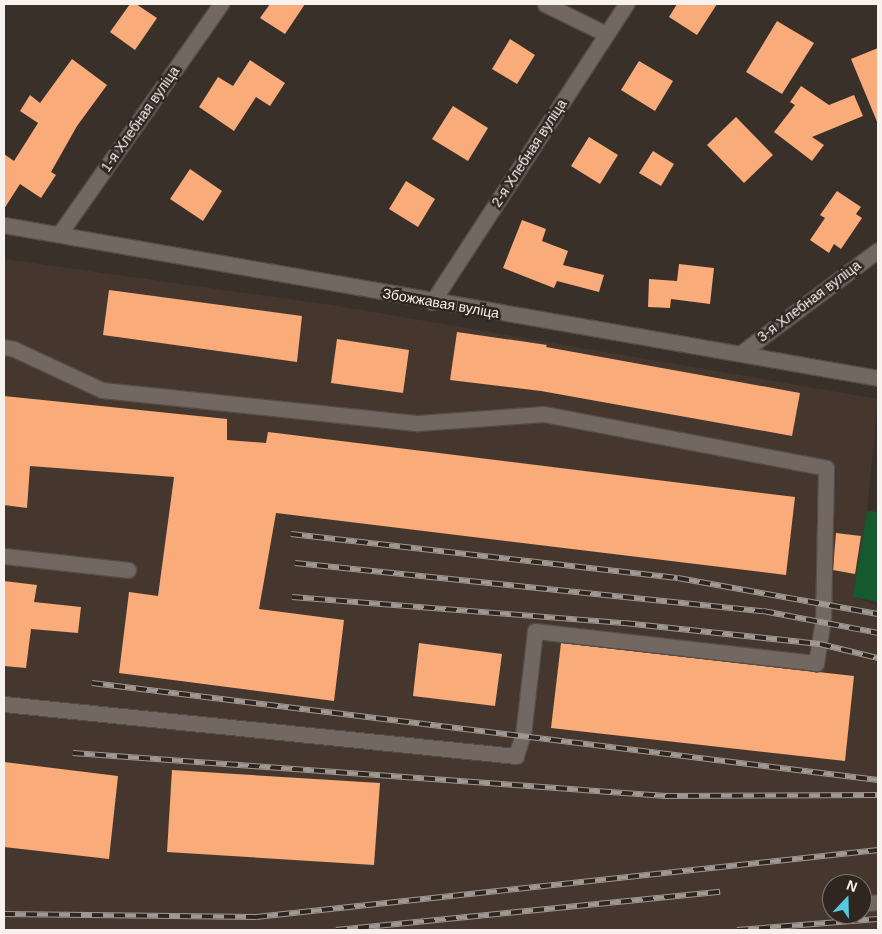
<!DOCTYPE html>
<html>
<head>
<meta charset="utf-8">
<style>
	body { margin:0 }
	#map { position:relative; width:882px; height:934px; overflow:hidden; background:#39302a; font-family:Helvetica,sans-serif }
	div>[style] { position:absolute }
	.built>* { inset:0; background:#46372e }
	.green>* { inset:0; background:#155a2e }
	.building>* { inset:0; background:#f9ab79 }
	.roads { filter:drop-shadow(1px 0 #544c47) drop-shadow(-1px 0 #544c47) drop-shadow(0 1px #544c47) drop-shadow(0 -1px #544c47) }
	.minor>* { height:15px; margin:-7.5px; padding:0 7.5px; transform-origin:7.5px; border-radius:7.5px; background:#726761 }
	.rail>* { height:5.5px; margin-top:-2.75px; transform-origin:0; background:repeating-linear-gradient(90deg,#2f2620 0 11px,#a09893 0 22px); box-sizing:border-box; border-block:1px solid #a09893 }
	span { translate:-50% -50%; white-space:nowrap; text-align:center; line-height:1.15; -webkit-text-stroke:5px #2f2620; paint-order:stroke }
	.street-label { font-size:14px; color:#f8f2ee }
	.frame { position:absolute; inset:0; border:5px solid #f8f2ee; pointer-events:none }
	.north { position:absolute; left:822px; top:874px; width:50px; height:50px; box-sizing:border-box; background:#2f2620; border:1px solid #7f7872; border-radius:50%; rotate:21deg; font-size:14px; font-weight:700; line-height:20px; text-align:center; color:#f8f2ee }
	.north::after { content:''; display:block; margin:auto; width:18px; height:22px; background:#55cade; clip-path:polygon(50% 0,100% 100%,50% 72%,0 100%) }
</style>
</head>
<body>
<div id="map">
	<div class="built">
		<div style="clip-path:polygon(evenodd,4px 259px,338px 306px,878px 399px,867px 511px,853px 596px,878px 606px,878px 930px,4px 930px,4px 259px,832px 884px,862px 884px,862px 914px,832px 914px,832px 884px)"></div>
	</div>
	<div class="green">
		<div style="clip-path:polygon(867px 511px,878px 512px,878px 602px,853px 597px)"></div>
	</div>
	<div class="building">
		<div style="clip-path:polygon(130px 4px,136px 4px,157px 18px,135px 50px,110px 32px)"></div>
		<div style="clip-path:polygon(270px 4px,305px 4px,285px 34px,260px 18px)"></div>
		<div style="clip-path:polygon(677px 4px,717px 4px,697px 35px,669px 17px)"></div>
		<div style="clip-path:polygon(777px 21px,814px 43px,782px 94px,746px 72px)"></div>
		<div style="clip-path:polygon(510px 39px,535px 55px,517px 84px,492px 69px)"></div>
		<div style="clip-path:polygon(878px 48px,878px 124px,851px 59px)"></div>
		<div style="clip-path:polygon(72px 59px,107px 85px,77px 126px,51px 172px,56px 175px,41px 198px,20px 184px,4px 209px,4px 154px,14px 161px,38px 123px,20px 111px,30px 95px,40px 103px)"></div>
		<div style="clip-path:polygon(250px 60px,285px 83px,270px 106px,256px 97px,234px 131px,199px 107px,218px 77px,233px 86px)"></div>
		<div style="clip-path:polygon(639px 61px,673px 81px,655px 111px,621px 90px)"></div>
		<div style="clip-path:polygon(801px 86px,829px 105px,854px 95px,863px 116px,812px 137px,824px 145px,812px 161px,774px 132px,795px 105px,790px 102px)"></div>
		<div style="clip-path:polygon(453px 106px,488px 128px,468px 161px,432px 139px)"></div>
		<div style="clip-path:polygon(736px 117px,773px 155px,744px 183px,707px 145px)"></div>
		<div style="clip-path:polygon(589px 137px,618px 155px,600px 184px,571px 166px)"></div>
		<div style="clip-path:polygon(653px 151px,674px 164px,661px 186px,639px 173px)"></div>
		<div style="clip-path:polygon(190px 169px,222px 191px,203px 221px,170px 199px)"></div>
		<div style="clip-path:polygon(406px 181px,435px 199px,418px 227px,389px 209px)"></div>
		<div style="clip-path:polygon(837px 191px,861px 207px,856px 214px,862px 218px,841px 249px,834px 244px,829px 253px,810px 240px,825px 218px,820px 215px)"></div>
		<div style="clip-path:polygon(522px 220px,546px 229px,542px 241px,568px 251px,563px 265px,604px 275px,599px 292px,557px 281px,554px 288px,503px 268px)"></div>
		<div style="clip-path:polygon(679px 264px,714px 268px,710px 304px,671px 299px,670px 308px,648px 307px,649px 279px,677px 281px)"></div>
		<div style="clip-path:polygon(109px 290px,302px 316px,297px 362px,103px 335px)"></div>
		<div style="clip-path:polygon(457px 332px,547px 345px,546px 347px,800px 393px,792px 436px,541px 391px,450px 380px)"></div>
		<div style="clip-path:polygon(337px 339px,409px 350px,403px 393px,331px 383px)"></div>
		<div style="clip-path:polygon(4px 396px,227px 419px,227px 440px,266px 443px,268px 432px,795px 497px,786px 575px,276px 513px,259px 609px,344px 620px,334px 701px,119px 673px,129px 592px,158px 596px,174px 477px,30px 466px,27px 508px,4px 505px)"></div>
		<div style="clip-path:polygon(836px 533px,861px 536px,855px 574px,833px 570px)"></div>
		<div style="clip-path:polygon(4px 581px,37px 585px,34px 602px,81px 607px,78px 633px,31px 629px,26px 668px,4px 666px)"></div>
		<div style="clip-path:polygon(419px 643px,502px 654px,495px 706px,413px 696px)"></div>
		<div style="clip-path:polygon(561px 643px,854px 676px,845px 761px,551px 728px)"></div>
		<div style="clip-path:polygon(4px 762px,118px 776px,109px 859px,4px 847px)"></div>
		<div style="clip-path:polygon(172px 770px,380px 783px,374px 865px,167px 852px)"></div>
	</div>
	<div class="roads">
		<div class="minor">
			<div style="left:545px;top:4px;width:68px;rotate:26.2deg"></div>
			<div style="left:4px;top:225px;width:887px;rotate:9.93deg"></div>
			<div style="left:60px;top:233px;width:280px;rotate:-54.9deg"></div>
			<div style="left:432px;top:302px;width:356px;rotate:-56.9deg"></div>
			<div style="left:4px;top:347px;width:10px;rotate:11deg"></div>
			<div style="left:14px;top:349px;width:97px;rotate:25deg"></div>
			<div style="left:102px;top:390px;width:318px;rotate:6deg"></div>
			<div style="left:418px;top:423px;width:126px;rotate:-4.1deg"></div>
			<div style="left:544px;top:414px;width:287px;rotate:10.8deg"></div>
			<div style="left:826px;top:468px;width:152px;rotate:91.1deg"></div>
			<div style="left:823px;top:620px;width:44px;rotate:99.2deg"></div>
			<div style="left:816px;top:663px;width:283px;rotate:-173.5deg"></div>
			<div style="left:535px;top:631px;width:104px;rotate:96.6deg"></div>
			<div style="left:523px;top:734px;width:23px;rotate:108deg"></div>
			<div style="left:516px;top:756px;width:515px;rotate:-174.2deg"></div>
			<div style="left:741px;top:353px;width:171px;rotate:-36.9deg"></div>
			<div style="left:4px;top:556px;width:125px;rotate:6.4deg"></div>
			<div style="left:862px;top:904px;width:16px;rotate:-7deg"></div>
		</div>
	</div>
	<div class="rail">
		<div style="left:291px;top:534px;width:389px;rotate:6.5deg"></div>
		<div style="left:678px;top:578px;width:203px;rotate:10.2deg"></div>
		<div style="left:295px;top:563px;width:470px;rotate:5.9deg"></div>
		<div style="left:763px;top:611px;width:117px;rotate:10.8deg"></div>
		<div style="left:292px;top:597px;width:333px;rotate:4.5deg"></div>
		<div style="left:624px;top:623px;width:197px;rotate:6.1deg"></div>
		<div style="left:820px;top:644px;width:60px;rotate:13.6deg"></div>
		<div style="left:92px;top:683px;width:792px;rotate:7.04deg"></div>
		<div style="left:73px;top:753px;width:595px;rotate:4.15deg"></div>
		<div style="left:666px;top:796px;width:212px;rotate:-0.3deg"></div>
		<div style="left:4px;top:914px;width:252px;rotate:0.7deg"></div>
		<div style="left:256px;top:917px;width:626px;rotate:-6.15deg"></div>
		<div style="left:336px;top:930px;width:386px;rotate:-5.7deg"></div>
		<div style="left:737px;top:930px;width:141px;rotate:-4.5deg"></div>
	</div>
	<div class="street-label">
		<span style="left:140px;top:119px;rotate:-55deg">1-я Хлебная вуліца</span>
		<span style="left:529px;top:153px;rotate:-57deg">2-я Хлебная вуліца</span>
		<span style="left:809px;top:301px;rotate:-37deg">3-я Хлебная вуліца</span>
		<span style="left:441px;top:303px;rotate:10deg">Збожжавая вуліца</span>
	</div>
	<div class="frame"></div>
	<div class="north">N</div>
</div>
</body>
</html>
